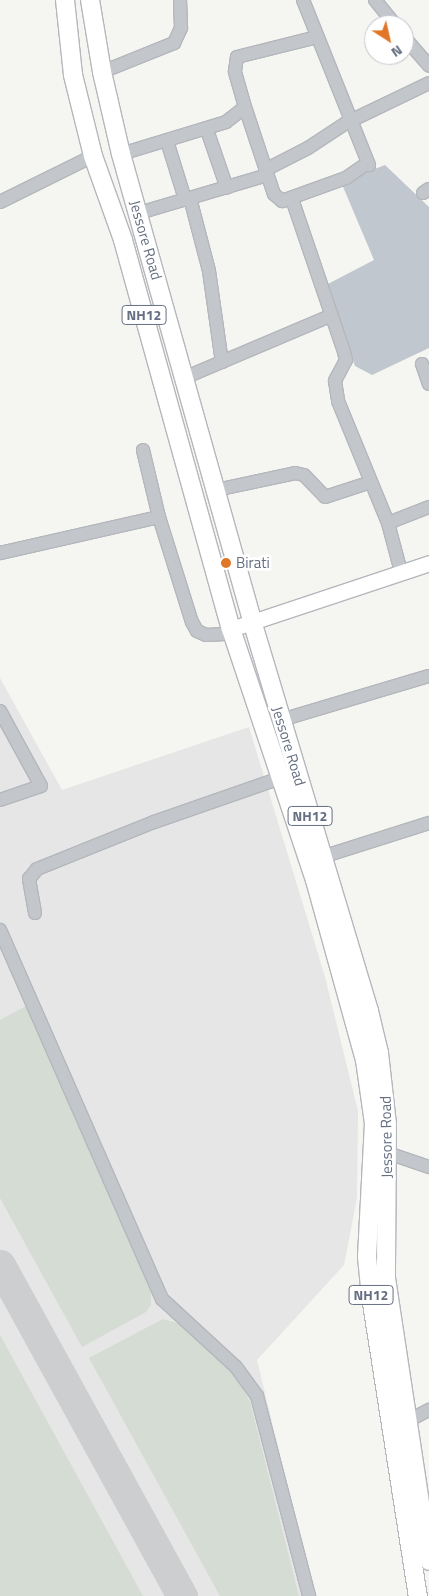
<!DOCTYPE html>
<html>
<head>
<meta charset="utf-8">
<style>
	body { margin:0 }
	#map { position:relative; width:429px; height:1596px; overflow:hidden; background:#f5f5f2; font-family:"Titillium Web",sans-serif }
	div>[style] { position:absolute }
	.built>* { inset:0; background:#e5e6e5 }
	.green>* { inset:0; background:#d5dcd3 }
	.water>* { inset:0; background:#c0c7ce }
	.taxiway>* { height:31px; margin:-15.5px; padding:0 15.5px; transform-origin:15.5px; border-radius:15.5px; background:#ccced0 }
	.roads { filter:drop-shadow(1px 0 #b4b7bc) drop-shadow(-1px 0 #b4b7bc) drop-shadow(0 1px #b4b7bc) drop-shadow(0 -1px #b4b7bc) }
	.minor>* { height:12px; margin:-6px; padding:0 6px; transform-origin:6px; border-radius:6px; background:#c3c6ca }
	.major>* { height:15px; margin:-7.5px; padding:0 7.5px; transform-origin:7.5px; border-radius:7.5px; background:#fff }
	.highway>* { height:18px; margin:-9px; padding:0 9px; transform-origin:9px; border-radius:9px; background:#fff }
	.dots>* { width:14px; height:14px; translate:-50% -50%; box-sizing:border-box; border:2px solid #fff; border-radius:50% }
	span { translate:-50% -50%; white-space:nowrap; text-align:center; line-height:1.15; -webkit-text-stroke:5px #fff; paint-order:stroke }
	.shield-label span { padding:1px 4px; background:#fff; border:1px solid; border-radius:4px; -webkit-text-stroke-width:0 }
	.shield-label { font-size:14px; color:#656f82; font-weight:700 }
	.street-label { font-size:15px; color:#656f82 }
	.poi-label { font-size:15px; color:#656f82 }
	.left { translate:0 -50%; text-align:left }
	.north { position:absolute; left:364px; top:15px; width:50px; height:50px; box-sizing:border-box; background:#fff; border:1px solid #c1c5cd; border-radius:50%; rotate:145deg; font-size:14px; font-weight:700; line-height:20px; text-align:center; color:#656f82 }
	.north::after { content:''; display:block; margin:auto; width:18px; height:22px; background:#e07627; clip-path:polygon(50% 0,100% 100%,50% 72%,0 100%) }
</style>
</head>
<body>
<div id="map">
	<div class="built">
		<div style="clip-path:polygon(0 678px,62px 790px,249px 727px,325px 977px,358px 1111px,357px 1198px,344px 1265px,257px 1360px,314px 1596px,0 1596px)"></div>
	</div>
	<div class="green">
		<div style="clip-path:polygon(28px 1005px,151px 1292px,151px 1305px,146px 1312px,82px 1347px,0 1198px,0 1020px)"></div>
		<div style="clip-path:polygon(163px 1319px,177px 1323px,202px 1342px,238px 1378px,250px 1402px,299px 1596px,220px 1596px,89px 1358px)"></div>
		<div style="clip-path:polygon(0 1335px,143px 1596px,0 1596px)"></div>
	</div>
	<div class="water">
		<div style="clip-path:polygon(385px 165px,429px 207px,429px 348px,372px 375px,355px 366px,324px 286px,374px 260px,341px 182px)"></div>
	</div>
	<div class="taxiway">
		<div style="left:0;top:1265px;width:378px;rotate:61.2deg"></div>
	</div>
	<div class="roads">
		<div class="minor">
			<div style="left:303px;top:0;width:178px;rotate:68.2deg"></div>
			<div style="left:375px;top:0;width:32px;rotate:51deg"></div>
			<div style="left:404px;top:37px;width:38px;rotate:49deg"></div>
			<div style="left:102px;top:72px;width:78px;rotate:-21.9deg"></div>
			<div style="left:174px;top:43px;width:17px;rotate:-65deg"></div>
			<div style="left:181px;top:28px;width:28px;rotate:-92deg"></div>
			<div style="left:245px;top:107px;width:92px;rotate:71.6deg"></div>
			<div style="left:274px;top:194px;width:11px;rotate:41deg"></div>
			<div style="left:282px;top:201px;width:68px;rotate:-19.8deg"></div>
			<div style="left:346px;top:178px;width:19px;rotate:-35deg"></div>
			<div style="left:207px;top:130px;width:61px;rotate:71deg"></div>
			<div style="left:167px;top:141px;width:61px;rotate:72.8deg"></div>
			<div style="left:121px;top:154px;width:110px;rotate:-16.9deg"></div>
			<div style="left:226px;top:122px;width:24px;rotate:-38deg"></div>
			<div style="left:245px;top:107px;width:37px;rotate:-106deg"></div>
			<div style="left:235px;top:71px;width:14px;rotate:-82deg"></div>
			<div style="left:237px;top:57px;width:82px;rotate:-14deg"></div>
			<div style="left:265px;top:170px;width:48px;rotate:-27.1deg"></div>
			<div style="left:308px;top:148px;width:45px;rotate:-33.3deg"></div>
			<div style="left:346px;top:123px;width:92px;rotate:-25.7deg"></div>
			<div style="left:423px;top:193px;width:7px;rotate:-34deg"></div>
			<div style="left:190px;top:198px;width:75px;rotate:75.4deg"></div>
			<div style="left:209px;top:271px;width:92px;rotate:81.9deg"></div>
			<div style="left:292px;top:199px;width:162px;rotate:71.2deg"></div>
			<div style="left:344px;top:352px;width:8px;rotate:76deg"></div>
			<div style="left:346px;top:360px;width:24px;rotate:118deg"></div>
			<div style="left:335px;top:381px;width:20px;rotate:81deg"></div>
			<div style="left:338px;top:401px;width:132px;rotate:67.7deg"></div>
			<div style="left:388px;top:523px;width:51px;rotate:75.1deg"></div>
			<div style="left:0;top:202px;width:104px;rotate:-26.3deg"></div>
			<div style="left:139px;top:213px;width:134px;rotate:-16.5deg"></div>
			<div style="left:422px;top:364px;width:21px;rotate:71deg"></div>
			<div style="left:184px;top:378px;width:159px;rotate:-23deg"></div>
			<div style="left:143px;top:450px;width:69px;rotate:76.6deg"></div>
			<div style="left:159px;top:517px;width:110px;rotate:72.6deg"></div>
			<div style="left:192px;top:622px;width:10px;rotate:61deg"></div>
			<div style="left:197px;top:631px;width:10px;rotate:24deg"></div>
			<div style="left:206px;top:635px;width:19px;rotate:-3deg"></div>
			<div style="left:225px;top:634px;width:8px;rotate:-40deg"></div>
			<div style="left:216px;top:490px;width:81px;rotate:-12.1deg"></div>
			<div style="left:295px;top:473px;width:9px;rotate:13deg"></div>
			<div style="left:304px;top:475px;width:30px;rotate:46deg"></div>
			<div style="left:325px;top:497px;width:48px;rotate:-18.1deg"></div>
			<div style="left:388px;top:523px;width:44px;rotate:-21.3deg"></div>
			<div style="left:0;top:553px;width:163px;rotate:-12.8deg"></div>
			<div style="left:0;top:711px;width:85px;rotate:61.3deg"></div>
			<div style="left:41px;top:786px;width:43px;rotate:161.1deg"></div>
			<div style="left:281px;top:720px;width:154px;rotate:-16.6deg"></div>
			<div style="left:322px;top:857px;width:112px;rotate:-17.6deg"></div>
			<div style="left:35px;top:913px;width:35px;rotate:-100deg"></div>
			<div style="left:29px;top:879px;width:13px;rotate:-51deg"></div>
			<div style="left:37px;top:869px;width:126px;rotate:-21.9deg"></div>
			<div style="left:154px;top:822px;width:137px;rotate:-19.2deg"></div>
			<div style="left:0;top:930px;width:403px;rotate:66.3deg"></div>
			<div style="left:162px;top:1299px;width:100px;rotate:42.6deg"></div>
			<div style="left:236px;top:1367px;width:36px;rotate:54deg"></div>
			<div style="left:257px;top:1396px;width:207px;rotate:75.4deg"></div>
			<div style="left:388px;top:1153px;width:43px;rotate:18.9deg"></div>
			<div style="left:406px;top:1422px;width:26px;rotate:-28deg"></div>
		</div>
		<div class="major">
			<div style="left:231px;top:629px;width:209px;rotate:-18.4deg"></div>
		</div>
		<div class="highway">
			<div style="left:65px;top:0;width:75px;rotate:83.9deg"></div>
			<div style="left:73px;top:75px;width:83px;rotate:76.1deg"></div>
			<div style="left:93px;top:156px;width:89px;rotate:70.3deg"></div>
			<div style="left:123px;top:240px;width:404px;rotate:74.5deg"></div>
			<div style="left:231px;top:629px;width:265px;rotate:71.5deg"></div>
			<div style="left:315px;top:880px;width:187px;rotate:74.5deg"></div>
			<div style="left:365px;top:1060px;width:64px;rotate:81.9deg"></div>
			<div style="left:374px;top:1123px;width:134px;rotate:93deg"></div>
			<div style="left:367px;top:1257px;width:40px;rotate:84.3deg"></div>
			<div style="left:371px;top:1297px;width:303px;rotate:81.1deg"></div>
			<div style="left:90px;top:0;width:73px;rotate:80.5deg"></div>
			<div style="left:102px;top:72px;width:84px;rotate:77deg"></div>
			<div style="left:121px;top:154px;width:485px;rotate:74.3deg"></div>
			<div style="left:252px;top:621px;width:407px;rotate:73.3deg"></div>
			<div style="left:369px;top:1011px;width:43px;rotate:76.6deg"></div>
			<div style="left:379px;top:1053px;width:71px;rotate:83.6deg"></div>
			<div style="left:387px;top:1124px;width:154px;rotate:90.4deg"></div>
			<div style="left:386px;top:1278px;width:286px;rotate:81.4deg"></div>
		</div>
	</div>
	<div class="dots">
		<div style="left:226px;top:563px;background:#e07627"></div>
	</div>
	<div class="shield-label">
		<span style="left:144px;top:315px">NH12</span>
		<span style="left:310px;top:816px">NH12</span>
		<span style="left:371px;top:1295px">NH12</span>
	</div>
	<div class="street-label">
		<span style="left:146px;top:240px;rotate:74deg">Jessore Road</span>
		<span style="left:289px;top:746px;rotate:73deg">Jessore Road</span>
		<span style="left:386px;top:1137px;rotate:-91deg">Jessore Road</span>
	</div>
	<div class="poi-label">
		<span class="left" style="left:236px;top:563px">Birati</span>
	</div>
	<div class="north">N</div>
</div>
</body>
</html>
